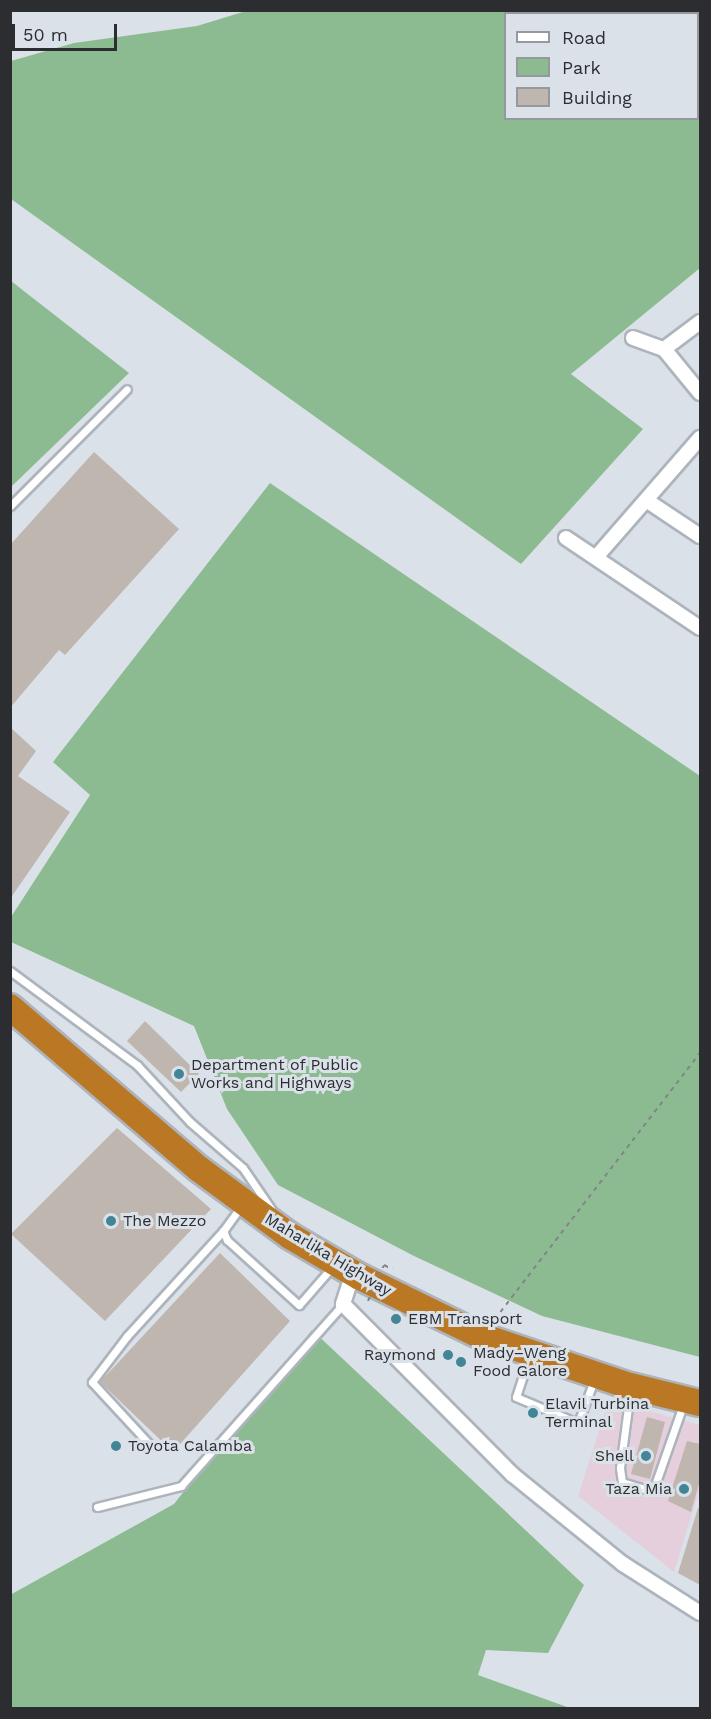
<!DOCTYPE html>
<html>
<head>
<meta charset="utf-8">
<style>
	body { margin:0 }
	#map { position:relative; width:711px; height:1719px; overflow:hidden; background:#dbe1e9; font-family:"Work Sans",sans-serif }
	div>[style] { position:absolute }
	.commercial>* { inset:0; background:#e5cfdd }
	.green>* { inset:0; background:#8dbb91 }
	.building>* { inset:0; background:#beb6af }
	.path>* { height:2px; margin-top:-1px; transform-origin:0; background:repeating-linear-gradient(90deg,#81858a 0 4.5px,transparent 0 9px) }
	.roads { filter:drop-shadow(2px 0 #aeb4bc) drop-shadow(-2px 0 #aeb4bc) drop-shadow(0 2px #aeb4bc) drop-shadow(0 -2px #aeb4bc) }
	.lane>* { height:7px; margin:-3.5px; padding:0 3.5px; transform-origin:3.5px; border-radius:3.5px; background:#fff }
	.street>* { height:14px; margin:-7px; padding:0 7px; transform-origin:7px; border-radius:7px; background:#fff }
	.highway>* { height:26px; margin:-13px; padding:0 13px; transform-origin:13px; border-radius:13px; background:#ba7825 }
	.path-bridge>* { height:2px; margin-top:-1px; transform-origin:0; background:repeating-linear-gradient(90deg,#81858a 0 4.5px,transparent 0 9px) }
	.dots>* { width:16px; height:16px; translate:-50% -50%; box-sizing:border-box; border:3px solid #dbe1e9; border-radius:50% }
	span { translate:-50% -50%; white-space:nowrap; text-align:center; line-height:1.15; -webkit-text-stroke:6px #dbe1e9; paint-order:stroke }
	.poi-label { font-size:16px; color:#2b2d30 }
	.left { translate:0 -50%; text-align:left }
	.right { translate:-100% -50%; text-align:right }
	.street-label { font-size:16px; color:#2b2d30 }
	.frame { position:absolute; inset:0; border:12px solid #2b2d30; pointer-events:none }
	.legend { position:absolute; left:504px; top:12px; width:195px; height:108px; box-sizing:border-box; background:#dbe1e9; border:2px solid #95999f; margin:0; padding:8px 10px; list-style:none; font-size:18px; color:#2b2d30 }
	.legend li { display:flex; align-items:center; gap:12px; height:30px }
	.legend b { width:30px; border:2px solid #95999f }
	.scale { position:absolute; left:12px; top:24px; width:105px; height:27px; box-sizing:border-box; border:3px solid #2b2d30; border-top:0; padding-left:8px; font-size:18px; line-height:21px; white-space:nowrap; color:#2b2d30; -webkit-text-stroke:4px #dbe1e9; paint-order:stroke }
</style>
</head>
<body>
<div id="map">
	<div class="commercial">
		<div style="clip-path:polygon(609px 1400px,700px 1425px,700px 1488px,674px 1572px,578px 1496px)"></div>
	</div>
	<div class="green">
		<div style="clip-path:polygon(566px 10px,596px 13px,506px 14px,506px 118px,698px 118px,698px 28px,700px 28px,700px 268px,571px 374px,643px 429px,521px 564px,11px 199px,11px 61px,74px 43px,197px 26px,246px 11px)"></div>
		<div style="clip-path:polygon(11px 281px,129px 373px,11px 487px)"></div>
		<div style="clip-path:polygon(270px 483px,700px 776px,700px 1357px,542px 1316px,414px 1256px,278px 1185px,227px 1109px,194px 1026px,11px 942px,11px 917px,90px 795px,53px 762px)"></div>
		<div style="clip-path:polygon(312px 1330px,584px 1585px,548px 1653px,486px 1650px,478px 1675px,570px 1708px,11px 1708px,10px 1595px,174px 1504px)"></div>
	</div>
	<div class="building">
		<div style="clip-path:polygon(94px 452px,179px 529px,65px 655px,59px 650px,10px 708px,10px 545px)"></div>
		<div style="clip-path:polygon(10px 727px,36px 751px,18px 776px,70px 812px,10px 899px)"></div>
		<div style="clip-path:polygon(145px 1021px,199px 1074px,181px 1092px,127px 1041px)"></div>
		<div style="clip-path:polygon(117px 1128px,211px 1209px,105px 1321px,11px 1234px)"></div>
		<div style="clip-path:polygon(220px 1253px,290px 1321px,173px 1452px,100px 1382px)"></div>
		<div style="clip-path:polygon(647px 1417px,665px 1422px,650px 1479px,631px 1474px)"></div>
		<div style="clip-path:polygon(687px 1441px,700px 1444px,700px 1480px,691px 1512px,668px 1501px)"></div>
		<div style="clip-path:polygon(698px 1508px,700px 1509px,700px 1585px,678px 1573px)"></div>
	</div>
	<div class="path">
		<div style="left:384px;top:1265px;width:9px;rotate:27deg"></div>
		<div style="left:495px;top:1319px;width:336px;rotate:-52.4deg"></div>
	</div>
	<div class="roads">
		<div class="lane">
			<div style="left:10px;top:506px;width:165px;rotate:-45deg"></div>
			<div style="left:10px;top:971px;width:158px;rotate:36.5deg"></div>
			<div style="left:137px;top:1065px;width:78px;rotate:47.1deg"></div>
			<div style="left:190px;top:1122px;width:70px;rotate:41deg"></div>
			<div style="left:243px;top:1168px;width:50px;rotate:55.7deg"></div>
			<div style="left:242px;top:1205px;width:32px;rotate:126deg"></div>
			<div style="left:223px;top:1231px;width:10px;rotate:66deg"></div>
			<div style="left:227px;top:1240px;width:97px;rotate:42.1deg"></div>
			<div style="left:299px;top:1305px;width:52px;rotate:-48.9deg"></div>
			<div style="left:529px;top:1357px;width:42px;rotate:108deg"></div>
			<div style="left:516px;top:1397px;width:67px;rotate:22.8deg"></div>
			<div style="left:578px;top:1423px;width:46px;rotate:-69.6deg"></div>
			<div style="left:630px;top:1392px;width:77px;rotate:97.5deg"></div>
			<div style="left:620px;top:1468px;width:14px;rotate:82deg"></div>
			<div style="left:622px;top:1482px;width:24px;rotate:17deg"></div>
			<div style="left:645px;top:1489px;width:11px;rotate:-22deg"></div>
			<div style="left:655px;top:1485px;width:85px;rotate:-70.7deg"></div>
			<div style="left:151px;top:1446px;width:87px;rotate:-132.7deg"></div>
			<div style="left:92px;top:1382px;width:58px;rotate:-52.7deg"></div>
			<div style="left:127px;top:1336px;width:142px;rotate:-47.6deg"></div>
			<div style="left:97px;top:1507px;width:87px;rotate:-14deg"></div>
			<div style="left:181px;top:1486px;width:244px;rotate:-48.3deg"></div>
		</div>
		<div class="street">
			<div style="left:633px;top:338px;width:33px;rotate:20deg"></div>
			<div style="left:664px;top:349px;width:57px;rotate:50.7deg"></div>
			<div style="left:664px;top:349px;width:45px;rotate:-36.9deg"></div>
			<div style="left:649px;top:502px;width:61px;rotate:33.7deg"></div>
			<div style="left:566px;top:538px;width:161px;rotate:33.9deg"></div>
			<div style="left:597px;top:556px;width:157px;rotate:-48.9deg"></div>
			<div style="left:353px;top:1273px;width:33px;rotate:108deg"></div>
			<div style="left:343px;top:1304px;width:241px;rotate:45.2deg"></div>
			<div style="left:513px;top:1475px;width:141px;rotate:39deg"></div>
			<div style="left:623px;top:1564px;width:91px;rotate:32.5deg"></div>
		</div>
		<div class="highway">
			<div style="left:10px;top:1007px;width:249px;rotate:40.6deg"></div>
			<div style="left:199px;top:1169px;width:113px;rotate:36.4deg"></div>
			<div style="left:290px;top:1236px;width:81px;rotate:30.4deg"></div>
			<div style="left:360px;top:1277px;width:135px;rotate:26deg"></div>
			<div style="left:481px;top:1336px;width:157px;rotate:18.6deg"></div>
			<div style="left:630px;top:1386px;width:72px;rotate:13.7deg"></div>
		</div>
	</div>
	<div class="path-bridge">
		<div style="left:368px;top:1301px;width:39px;rotate:-66deg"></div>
	</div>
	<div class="dots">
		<div style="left:179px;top:1074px;background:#428596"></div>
		<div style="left:111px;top:1221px;background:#428596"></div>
		<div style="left:396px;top:1319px;background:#428596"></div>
		<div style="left:448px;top:1355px;background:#428596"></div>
		<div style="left:461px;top:1362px;background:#428596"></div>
		<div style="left:533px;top:1413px;background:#428596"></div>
		<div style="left:116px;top:1446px;background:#428596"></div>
		<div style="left:646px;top:1456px;background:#428596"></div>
		<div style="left:684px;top:1489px;background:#428596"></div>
	</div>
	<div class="poi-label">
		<span class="left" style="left:191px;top:1074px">Department of Public<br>Works and Highways</span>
		<span class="left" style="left:123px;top:1221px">The Mezzo</span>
		<span class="left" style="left:408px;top:1319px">EBM Transport</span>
		<span class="left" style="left:473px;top:1362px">Mady–Weng<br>Food Galore</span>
		<span class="right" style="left:436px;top:1355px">Raymond</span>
		<span class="left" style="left:545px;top:1413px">Elavil Turbina<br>Terminal</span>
		<span class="left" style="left:128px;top:1446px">Toyota Calamba</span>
		<span class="right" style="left:634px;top:1456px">Shell</span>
		<span class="right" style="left:672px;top:1489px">Taza Mia</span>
	</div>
	<div class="street-label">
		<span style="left:328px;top:1255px;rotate:31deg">Maharlika Highway</span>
	</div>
	<div class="frame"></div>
	<ul class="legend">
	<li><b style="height:8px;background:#fff"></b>Road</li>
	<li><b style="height:16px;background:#8dbb91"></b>Park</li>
	<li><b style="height:16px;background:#beb6af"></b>Building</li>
	</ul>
	<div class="scale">50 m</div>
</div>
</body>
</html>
